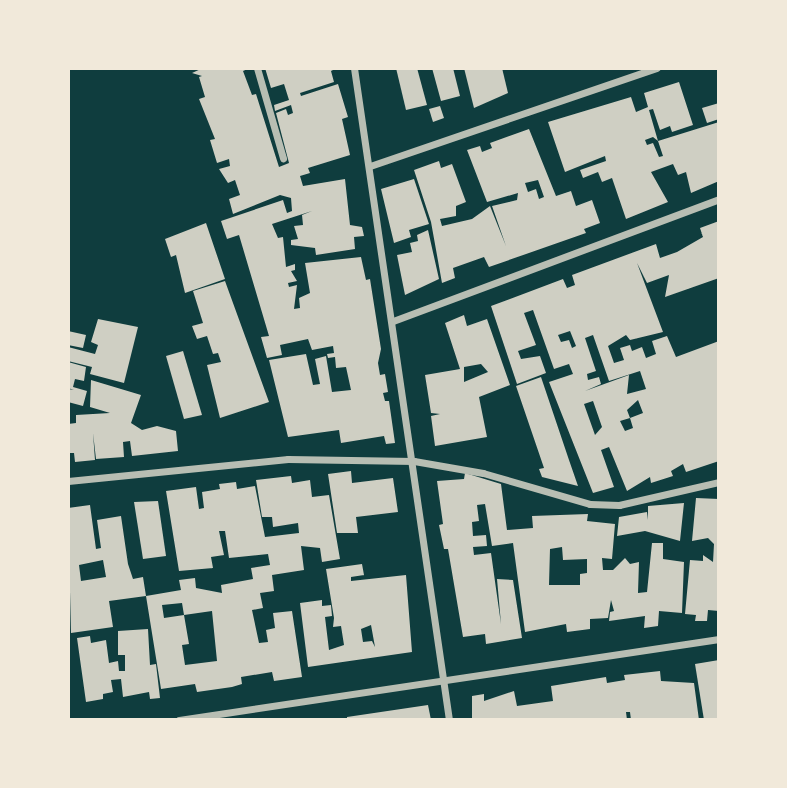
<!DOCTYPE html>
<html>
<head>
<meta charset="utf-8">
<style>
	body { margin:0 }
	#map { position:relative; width:787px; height:788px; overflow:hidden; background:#0f3d3e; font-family:"Archivo Narrow",sans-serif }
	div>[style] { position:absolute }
	.building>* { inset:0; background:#cfcfc3 }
	.minor>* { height:7px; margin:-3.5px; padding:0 3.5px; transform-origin:3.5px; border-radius:3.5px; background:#b8beb3 }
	span { translate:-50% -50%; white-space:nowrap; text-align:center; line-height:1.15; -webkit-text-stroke:7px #f1e9da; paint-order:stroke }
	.frame { position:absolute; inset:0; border:70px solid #f1e9da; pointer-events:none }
</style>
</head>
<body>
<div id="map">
	<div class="building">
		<div style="clip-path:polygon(203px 68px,250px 68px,243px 71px,252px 95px,256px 94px,279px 167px,289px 163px,276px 113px,286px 109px,288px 115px,293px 113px,291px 105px,275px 111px,274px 105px,289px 100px,284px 84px,271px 88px,265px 68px,337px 68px,331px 71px,334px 82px,300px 93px,301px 96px,338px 84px,348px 117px,342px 119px,350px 155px,308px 168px,310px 173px,300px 176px,303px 186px,345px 179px,350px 225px,362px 227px,364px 236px,354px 237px,355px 249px,316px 255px,315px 248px,291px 245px,291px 240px,298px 239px,294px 226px,303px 225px,302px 215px,312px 211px,272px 224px,278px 238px,283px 237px,286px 267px,295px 264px,295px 270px,291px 271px,297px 281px,288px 283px,289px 287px,297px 285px,294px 309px,300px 308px,299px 298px,310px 293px,305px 263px,361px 257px,366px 280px,370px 279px,381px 349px,378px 363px,380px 375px,385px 374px,388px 392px,383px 393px,385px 401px,389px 401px,395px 443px,386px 444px,384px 436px,341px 443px,339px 430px,288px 437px,269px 360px,306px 354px,313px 385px,320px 384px,315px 359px,326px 356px,332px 392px,351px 390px,346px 367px,336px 368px,335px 357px,328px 358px,327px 354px,334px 353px,333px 346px,312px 350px,308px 339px,280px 345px,282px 355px,267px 358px,261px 337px,269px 336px,239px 235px,227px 239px,221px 221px,283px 200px,287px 213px,292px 211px,291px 198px,280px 195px,233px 214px,229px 199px,240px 195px,235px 180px,228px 183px,219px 169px,230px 166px,229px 159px,217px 163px,210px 140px,215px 139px,199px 99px,205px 97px,199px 77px,202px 76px,192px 73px)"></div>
		<div style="clip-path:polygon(396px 68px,417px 68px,427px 105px,406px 110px)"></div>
		<div style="clip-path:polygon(432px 68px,453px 68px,460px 96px,441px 101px)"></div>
		<div style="clip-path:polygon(464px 68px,502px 68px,508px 93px,474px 108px)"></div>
		<div style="clip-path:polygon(679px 82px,693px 125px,672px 132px,670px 126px,660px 130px,653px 109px,649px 110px,658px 141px,653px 137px,645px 140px,647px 145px,653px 143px,659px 157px,663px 156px,658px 141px,719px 122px,719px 181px,691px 193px,686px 172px,678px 175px,673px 164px,651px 172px,668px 202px,626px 219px,612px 178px,602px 182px,598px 172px,583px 178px,580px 170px,606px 161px,605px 156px,565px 172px,548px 122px,631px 97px,636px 112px,648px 107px,644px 93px)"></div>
		<div style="clip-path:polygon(719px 103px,719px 119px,707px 123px,702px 108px)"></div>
		<div style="clip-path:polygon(440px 106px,444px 118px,433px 122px,429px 109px)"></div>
		<div style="clip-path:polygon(evenodd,529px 129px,556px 196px,571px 191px,576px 206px,592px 200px,600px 223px,584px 229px,586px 233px,489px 267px,484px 257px,453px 268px,455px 278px,442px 283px,431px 222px,414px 170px,439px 161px,441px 168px,452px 164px,466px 202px,456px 206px,456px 216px,440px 219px,442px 226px,472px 219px,490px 206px,506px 246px,492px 206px,517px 200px,518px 193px,487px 202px,467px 150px,480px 146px,482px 152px,492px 148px,490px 143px,529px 129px,538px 180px,544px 197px,539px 199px,536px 189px,528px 192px,525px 183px,538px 180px)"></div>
		<div style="clip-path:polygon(414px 179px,429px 224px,409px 230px,411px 237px,394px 243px,381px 189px)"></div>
		<div style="clip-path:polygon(evenodd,719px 221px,719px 278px,665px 297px,669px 275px,647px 283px,637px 263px,663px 332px,630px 340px,626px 335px,608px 346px,614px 363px,624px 360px,620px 348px,630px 345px,632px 351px,642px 347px,646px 358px,656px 354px,652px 341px,667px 336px,676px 357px,719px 341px,719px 461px,686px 472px,683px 464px,671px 471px,673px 476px,651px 483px,650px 477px,627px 491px,609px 447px,601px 450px,614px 487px,593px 493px,549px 382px,573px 374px,569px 364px,554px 369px,533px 310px,524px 313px,536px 345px,518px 351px,521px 359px,540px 356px,546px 373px,517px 384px,491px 306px,563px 279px,567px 288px,575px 285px,572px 275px,656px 244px,660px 258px,677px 252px,703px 237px,700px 228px,719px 221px,570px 331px,576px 346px,572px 348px,569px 340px,561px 342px,558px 335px,570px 331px,719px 221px,593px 335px,609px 381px,640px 371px,646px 389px,627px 394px,629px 375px,585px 391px,601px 384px,599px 377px,588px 380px,587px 374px,596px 371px,585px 338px,593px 335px,719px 221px,638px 400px,643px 413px,630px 418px,633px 428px,625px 431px,620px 421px,630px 418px,627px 410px,638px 400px,719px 221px,593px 401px,602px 427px,595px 435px,584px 404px,593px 401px)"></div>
		<div style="clip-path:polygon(206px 223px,225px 279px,185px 293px,176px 255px,171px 257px,165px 239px)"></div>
		<div style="clip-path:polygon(428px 230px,439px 279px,405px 295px,397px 255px,412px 252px,410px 243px,418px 241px,417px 235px)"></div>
		<div style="clip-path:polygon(225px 281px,269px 402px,220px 418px,207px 365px,221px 362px,218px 353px,213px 354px,207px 336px,197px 339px,192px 326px,203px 323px,193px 291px)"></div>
		<div style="clip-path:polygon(evenodd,464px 315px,467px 326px,487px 319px,510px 385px,479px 397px,487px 437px,435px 446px,431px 416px,440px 414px,431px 413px,425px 375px,460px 369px,445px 323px,464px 315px,481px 364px,488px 372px,464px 382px,464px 367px,481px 364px)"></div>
		<div style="clip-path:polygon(98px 319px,138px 327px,124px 383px,90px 374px,92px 367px,68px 361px,68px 347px,95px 354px,98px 345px,91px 342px)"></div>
		<div style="clip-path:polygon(68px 331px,86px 335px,83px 348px,68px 345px)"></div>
		<div style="clip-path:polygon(183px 351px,202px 415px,184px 419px,166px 356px)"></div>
		<div style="clip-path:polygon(68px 362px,86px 367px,84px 381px,75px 379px,73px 387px,87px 391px,83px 406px,68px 402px,68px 389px,74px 390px,68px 388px)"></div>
		<div style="clip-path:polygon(541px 377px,569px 460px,578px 486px,542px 477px,539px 469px,544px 468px,516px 386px)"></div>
		<div style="clip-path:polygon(91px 380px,141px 395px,131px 423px,142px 430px,157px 426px,176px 431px,178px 451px,132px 456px,130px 441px,123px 442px,124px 457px,96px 459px,93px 433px,95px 460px,75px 462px,74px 453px,68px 453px,68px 424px,76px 423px,76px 415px,110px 413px,90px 407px)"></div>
		<div style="clip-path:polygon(351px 471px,352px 483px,393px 478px,398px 512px,356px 517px,358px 533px,337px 533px,328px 474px)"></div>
		<div style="clip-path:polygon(evenodd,465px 473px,501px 484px,507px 530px,533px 528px,532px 516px,588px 514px,587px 521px,615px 524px,612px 559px,602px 558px,603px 570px,613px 570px,625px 558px,630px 564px,639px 562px,638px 593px,647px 592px,652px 543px,663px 543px,663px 559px,684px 562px,682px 613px,659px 611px,658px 626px,644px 628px,645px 616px,609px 621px,610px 612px,614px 611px,611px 600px,608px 618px,590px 619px,590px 629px,567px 632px,566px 624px,525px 632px,513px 543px,492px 546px,485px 504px,477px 505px,479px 521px,472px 522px,473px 536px,486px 535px,487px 546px,473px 547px,474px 555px,491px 553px,501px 624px,497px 579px,513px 580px,522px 638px,486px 644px,485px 634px,463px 637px,448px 549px,444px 549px,439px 525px,443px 524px,437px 481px,464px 479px,465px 473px,562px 547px,563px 560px,587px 559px,587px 573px,580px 574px,580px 585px,549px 585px,550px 549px,562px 547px)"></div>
		<div style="clip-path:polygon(evenodd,291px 476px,292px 483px,310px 480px,312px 497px,329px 495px,340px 559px,322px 562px,320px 548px,301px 546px,304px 570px,272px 575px,274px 591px,260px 593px,263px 608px,252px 610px,259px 643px,268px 642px,266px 630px,275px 628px,273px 613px,292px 611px,302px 677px,274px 681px,272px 672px,241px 677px,242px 684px,232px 687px,197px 692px,195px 684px,161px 689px,146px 596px,181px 590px,179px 580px,195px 578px,196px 588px,222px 593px,221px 585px,253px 579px,251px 568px,270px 565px,268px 554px,229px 558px,225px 531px,219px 531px,224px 555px,211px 557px,213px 568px,179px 571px,166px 491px,196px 487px,199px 509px,204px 508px,202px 492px,220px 489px,219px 484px,236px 482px,237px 489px,255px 486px,265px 537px,299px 533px,298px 523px,273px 527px,272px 517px,262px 517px,256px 480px,291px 476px,182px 603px,184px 615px,212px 611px,217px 661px,185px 665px,182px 645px,189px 644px,184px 615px,164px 618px,162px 605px,182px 603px)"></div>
		<div style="clip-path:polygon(696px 498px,719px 499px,719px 611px,708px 610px,707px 621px,695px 621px,696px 615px,685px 614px,690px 560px,703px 561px,703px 555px,713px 562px,714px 544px,708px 538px,692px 541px)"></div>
		<div style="clip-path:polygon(158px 501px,166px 556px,143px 559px,134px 502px)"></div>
		<div style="clip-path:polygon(684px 503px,680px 541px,645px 531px,617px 536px,619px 517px,647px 512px,648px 520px,648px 506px)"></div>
		<div style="clip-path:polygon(evenodd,90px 505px,96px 549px,101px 548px,97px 520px,121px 516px,128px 564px,133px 579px,143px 577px,146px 596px,109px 601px,113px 627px,71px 633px,68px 508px,90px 505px,103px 560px,106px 577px,81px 581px,79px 565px,103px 560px)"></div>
		<div style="clip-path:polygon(evenodd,362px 564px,364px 575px,351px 577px,351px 581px,406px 575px,412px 652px,308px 667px,300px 603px,322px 600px,322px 606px,331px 605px,332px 616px,325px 617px,329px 650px,344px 645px,341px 626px,333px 627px,334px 618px,326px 569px,362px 564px,371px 625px,375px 647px,372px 641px,363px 642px,361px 629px,371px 625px)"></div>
		<div style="clip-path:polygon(148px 629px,150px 665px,156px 664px,160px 698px,150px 699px,149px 692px,123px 697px,121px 679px,111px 680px,113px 692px,103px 694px,103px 699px,86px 702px,77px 638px,90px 636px,91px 643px,106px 640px,109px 663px,118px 661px,119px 671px,125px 671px,125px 655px,118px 655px,118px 631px)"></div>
		<div style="clip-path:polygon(719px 660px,719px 718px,704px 720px,695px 664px)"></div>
		<div style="clip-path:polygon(660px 671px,661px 681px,694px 683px,699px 720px,631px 720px,630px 712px,626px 712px,627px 720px,472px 720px,472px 696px,484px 694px,484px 701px,514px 691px,517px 706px,553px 701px,551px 686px,606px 677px,607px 683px,625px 680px,624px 675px)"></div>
		<div style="clip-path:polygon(428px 705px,431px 720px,347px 720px,347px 717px)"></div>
	</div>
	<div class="minor">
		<div style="left:257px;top:68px;width:94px;rotate:73.9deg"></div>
		<div style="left:354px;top:68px;width:659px;rotate:81.71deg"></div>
		<div style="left:370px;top:166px;width:303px;rotate:-18.9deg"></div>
		<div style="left:393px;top:321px;width:348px;rotate:-20.5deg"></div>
		<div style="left:68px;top:481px;width:221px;rotate:-5.7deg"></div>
		<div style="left:288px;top:459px;width:126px;rotate:0.9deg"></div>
		<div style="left:414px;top:461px;width:70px;rotate:9.9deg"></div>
		<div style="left:483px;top:473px;width:111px;rotate:16.2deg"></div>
		<div style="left:590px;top:504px;width:29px;rotate:2deg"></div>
		<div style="left:619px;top:505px;width:103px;rotate:-13deg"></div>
		<div style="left:179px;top:720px;width:546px;rotate:-8.53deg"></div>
	</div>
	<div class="frame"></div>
</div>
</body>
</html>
